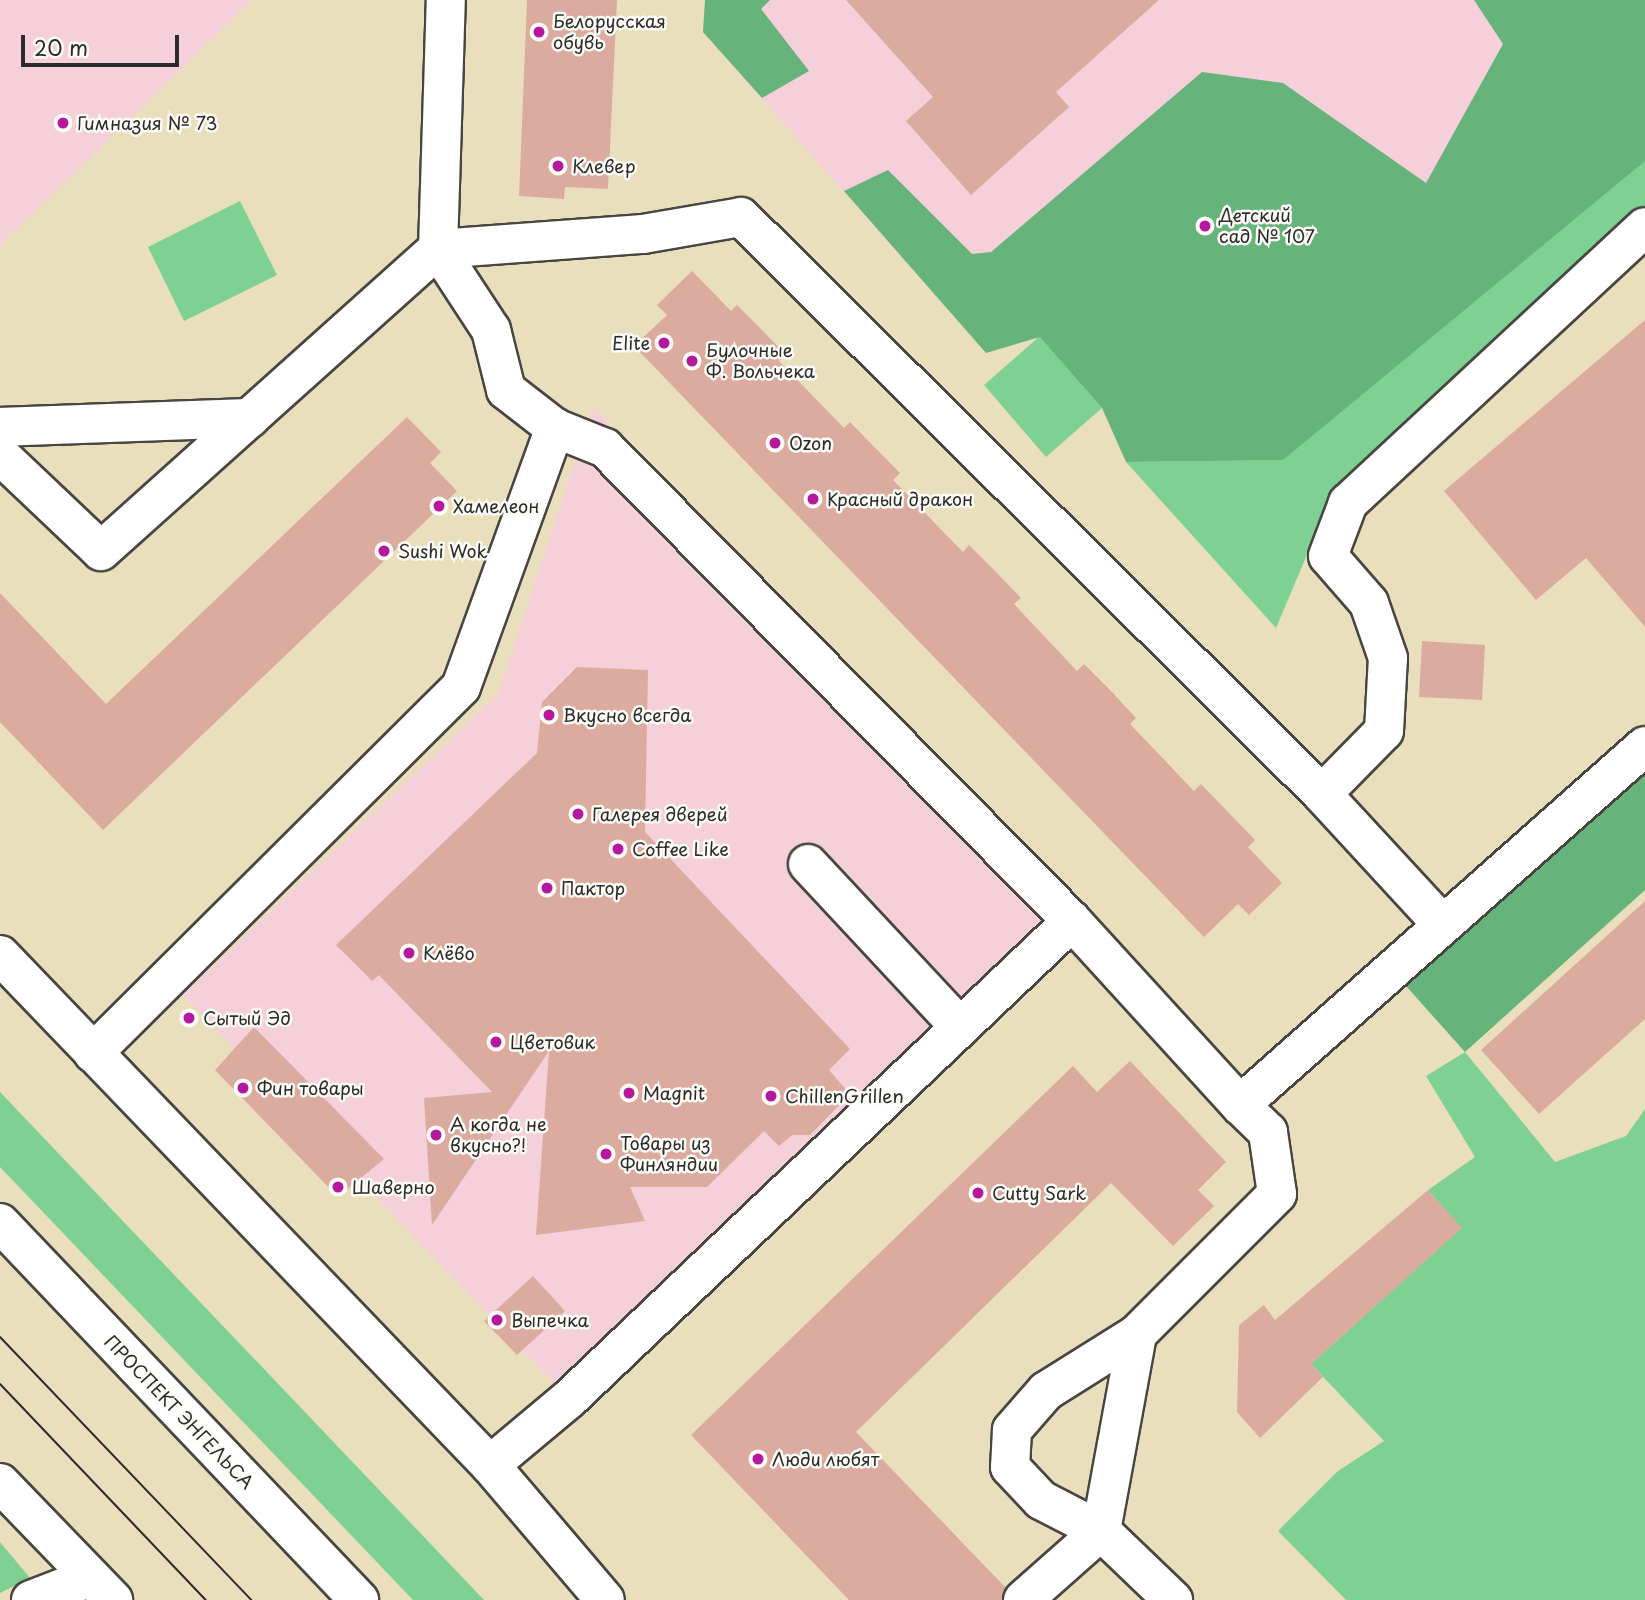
<!DOCTYPE html>
<html>
<head>
<meta charset="utf-8">
<style>
	body { margin:0 }
	#map { position:relative; width:1645px; height:1600px; overflow:hidden; background:#eadfbc; font-family:"Playpen Sans",sans-serif }
	div>[style] { position:absolute }
	.built>* { inset:0; background:#f5cfda }
	.green>* { inset:0; background:#7ed192 }
	.forest>* { inset:0; background:#66b37c }
	.building>* { inset:0; background:#dcaba0 }
	.roads { filter:drop-shadow(2px 0 #484641) drop-shadow(-2px 0 #484641) drop-shadow(0 2px #484641) drop-shadow(0 -2px #484641) }
	.minor>* { height:38px; margin:-19px; padding:0 19px; transform-origin:19px; border-radius:19px; background:#fff }
	.major>* { height:38px; margin:-19px; padding:0 19px; transform-origin:19px; border-radius:19px; background:#fff }
	.tram>* { height:2px; margin:-1px; padding:0 1px; transform-origin:1px; border-radius:1px; background:#2b2b2b }
	.dots>* { width:19px; height:19px; translate:-50% -50%; box-sizing:border-box; border:4px solid #fdfcf7; border-radius:50% }
	span { translate:-50% -50%; white-space:nowrap; text-align:center; line-height:1.15; -webkit-text-stroke:5px #fdfcf7; paint-order:stroke }
	.poi-label { font-size:18px; color:#2b2b2b }
	.left { translate:0 -50%; text-align:left }
	.right { translate:-100% -50%; text-align:right }
	.street-label { font-size:18px; color:#2b2b2b }
	.scale { position:absolute; left:21px; top:35px; width:158px; height:32px; box-sizing:border-box; border:4px solid #2b2b2b; border-top:0; padding-left:9px; font-size:21px; line-height:24px; white-space:nowrap; color:#2b2b2b; -webkit-text-stroke:5px #fdfcf7; paint-order:stroke }
</style>
</head>
<body>
<div id="map">
	<div class="built">
		<div style="clip-path:polygon(0 0,252px 0,0 245px)"></div>
		<div style="clip-path:polygon(705px 0,1645px 0,1283px 460px,1093px 262px,986px 353px,703px 32px)"></div>
		<div style="clip-path:polygon(593px 407px,1076px 914px,569px 1399px,183px 995px,499px 693px)"></div>
	</div>
	<div class="green">
		<div style="clip-path:polygon(1645px 124px,1645px 214px,1329px 503px,1276px 628px,1126px 462px,1283px 460px)"></div>
		<div style="clip-path:polygon(240px 201px,277px 275px,184px 321px,148px 247px)"></div>
		<div style="clip-path:polygon(1040px 336px,1102px 408px,1046px 457px,984px 385px)"></div>
		<div style="clip-path:polygon(1465px 1052px,1555px 1162px,1626px 1136px,1645px 1109px,1645px 1600px,1346px 1600px,1278px 1531px,1338px 1471px,1384px 1441px,1311px 1364px,1461px 1228px,1428px 1190px,1475px 1157px,1426px 1076px)"></div>
		<div style="clip-path:polygon(0 1092px,484px 1600px,413px 1600px,0 1167px)"></div>
		<div style="clip-path:polygon(0 1542px,30px 1578px,0 1593px)"></div>
	</div>
	<div class="forest">
		<div style="clip-path:polygon(705px 0,770px 0,761px 9px,809px 71px,762px 98px,703px 32px)"></div>
		<div style="clip-path:polygon(1474px 0,1645px 0,1645px 161px,1283px 460px,1126px 462px,1102px 408px,1040px 337px,986px 353px,844px 191px,888px 170px,972px 254px,991px 252px,1202px 72px,1283px 83px,1426px 183px,1503px 44px)"></div>
		<div style="clip-path:polygon(1645px 773px,1645px 890px,1465px 1052px,1406px 986px)"></div>
	</div>
	<div class="building">
		<div style="clip-path:polygon(527px 0,617px 0,608px 189px,565px 187px,564px 199px,519px 196px)"></div>
		<div style="clip-path:polygon(846px 0,1159px 0,1056px 92px,1069px 107px,971px 195px,906px 121px,933px 97px)"></div>
		<div style="clip-path:polygon(692px 271px,731px 311px,737px 305px,760px 328px,785px 354px,779px 361px,844px 428px,850px 422px,900px 473px,893px 480px,963px 552px,969px 545px,994px 570px,1021px 598px,1014px 604px,1077px 671px,1084px 664px,1112px 692px,1136px 718px,1130px 724px,1194px 791px,1201px 784px,1255px 840px,1248px 847px,1282px 883px,1249px 915px,1238px 904px,1204px 937px,634px 346px,667px 315px,657px 305px)"></div>
		<div style="clip-path:polygon(1645px 320px,1645px 627px,1586px 558px,1536px 600px,1444px 491px)"></div>
		<div style="clip-path:polygon(407px 417px,441px 452px,430px 463px,457px 491px,103px 830px,0 722px,0 593px,106px 704px)"></div>
		<div style="clip-path:polygon(1422px 641px,1485px 645px,1482px 700px,1419px 697px)"></div>
		<div style="clip-path:polygon(577px 667px,648px 670px,645px 832px,850px 1049px,829px 1070px,850px 1094px,810px 1135px,792px 1135px,779px 1146px,764px 1131px,707px 1187px,630px 1187px,645px 1221px,536px 1235px,549px 1051px,432px 1225px,424px 1098px,492px 1092px,379px 975px,372px 981px,336px 945px,537px 753px,542px 702px)"></div>
		<div style="clip-path:polygon(1645px 901px,1645px 1019px,1539px 1114px,1481px 1050px)"></div>
		<div style="clip-path:polygon(254px 1027px,384px 1159px,338px 1197px,215px 1070px)"></div>
		<div style="clip-path:polygon(1130px 1061px,1226px 1162px,1198px 1190px,1214px 1206px,1173px 1246px,1111px 1183px,856px 1432px,1006px 1588px,1002px 1600px,849px 1600px,691px 1435px,1073px 1066px,1097px 1092px)"></div>
		<div style="clip-path:polygon(1428px 1190px,1462px 1228px,1311px 1364px,1323px 1377px,1260px 1438px,1237px 1412px,1239px 1325px,1264px 1305px,1275px 1320px)"></div>
		<div style="clip-path:polygon(533px 1276px,565px 1311px,517px 1355px,484px 1321px)"></div>
	</div>
	<div class="roads">
		<div class="minor">
			<div style="left:0;top:427px;width:250px;rotate:-2.1deg"></div>
			<div style="left:555px;top:428px;width:54px;rotate:21.8deg"></div>
			<div style="left:605px;top:448px;width:665px;rotate:45.37deg"></div>
			<div style="left:1072px;top:921px;width:249px;rotate:47.6deg"></div>
			<div style="left:0;top:455px;width:139px;rotate:43.5deg"></div>
			<div style="left:101px;top:551px;width:453px;rotate:-41.9deg"></div>
			<div style="left:438px;top:249px;width:206px;rotate:-4.2deg"></div>
			<div style="left:643px;top:234px;width:99px;rotate:-9.8deg"></div>
			<div style="left:741px;top:217px;width:819px;rotate:44.8deg"></div>
			<div style="left:808px;top:864px;width:223px;rotate:47deg"></div>
			<div style="left:1442px;top:924px;width:177px;rotate:-132.7deg"></div>
			<div style="left:1322px;top:794px;width:88px;rotate:-45.5deg"></div>
			<div style="left:1384px;top:731px;width:73px;rotate:-86.9deg"></div>
			<div style="left:1388px;top:658px;width:58px;rotate:-109.1deg"></div>
			<div style="left:1369px;top:603px;width:62px;rotate:-131.1deg"></div>
			<div style="left:1328px;top:556px;width:57px;rotate:-69.3deg"></div>
			<div style="left:1348px;top:503px;width:405px;rotate:-42.9deg"></div>
			<div style="left:0;top:955px;width:707px;rotate:46.15deg"></div>
			<div style="left:490px;top:1465px;width:177px;rotate:49.6deg"></div>
			<div style="left:93px;top:1053px;width:519px;rotate:-44.84deg"></div>
			<div style="left:461px;top:687px;width:276px;rotate:-70.1deg"></div>
			<div style="left:555px;top:428px;width:62px;rotate:-142.2deg"></div>
			<div style="left:506px;top:390px;width:62px;rotate:-104deg"></div>
			<div style="left:491px;top:330px;width:97px;rotate:-123.2deg"></div>
			<div style="left:438px;top:249px;width:249px;rotate:-88.2deg"></div>
			<div style="left:1137px;top:1334px;width:107px;rotate:147.9deg"></div>
			<div style="left:1046px;top:1391px;width:52px;rotate:131.1deg"></div>
			<div style="left:1012px;top:1430px;width:37px;rotate:93deg"></div>
			<div style="left:1010px;top:1467px;width:45px;rotate:46.8deg"></div>
			<div style="left:1041px;top:1500px;width:68px;rotate:27.3deg"></div>
			<div style="left:1101px;top:1531px;width:100px;rotate:43.8deg"></div>
			<div style="left:490px;top:1465px;width:103px;rotate:-39.9deg"></div>
			<div style="left:569px;top:1399px;width:694px;rotate:-43.54deg"></div>
			<div style="left:31px;top:1600px;width:64px;rotate:-21deg"></div>
			<div style="left:1023px;top:1600px;width:104px;rotate:-41.5deg"></div>
			<div style="left:1101px;top:1531px;width:200px;rotate:-79.6deg"></div>
			<div style="left:1137px;top:1334px;width:198px;rotate:-45deg"></div>
			<div style="left:1277px;top:1194px;width:63px;rotate:-98.3deg"></div>
			<div style="left:1268px;top:1132px;width:39px;rotate:-136deg"></div>
			<div style="left:1240px;top:1105px;width:541px;rotate:-41.55deg"></div>
		</div>
		<div class="major">
			<div style="left:0;top:1223px;width:521px;rotate:46.4deg"></div>
			<div style="left:0;top:1483px;width:163px;rotate:46deg"></div>
		</div>
	</div>
	<div class="tram">
		<div style="left:0;top:1337px;width:364px;rotate:46.3deg"></div>
		<div style="left:0;top:1384px;width:298px;rotate:46.4deg"></div>
	</div>
	<div class="dots">
		<div style="left:539px;top:32px;background:#b5179e"></div>
		<div style="left:63px;top:123px;background:#b5179e"></div>
		<div style="left:558px;top:166px;background:#b5179e"></div>
		<div style="left:1205px;top:226px;background:#b5179e"></div>
		<div style="left:664px;top:343px;background:#b5179e"></div>
		<div style="left:692px;top:361px;background:#b5179e"></div>
		<div style="left:775px;top:443px;background:#b5179e"></div>
		<div style="left:813px;top:499px;background:#b5179e"></div>
		<div style="left:439px;top:506px;background:#b5179e"></div>
		<div style="left:384px;top:551px;background:#b5179e"></div>
		<div style="left:549px;top:715px;background:#b5179e"></div>
		<div style="left:578px;top:814px;background:#b5179e"></div>
		<div style="left:618px;top:849px;background:#b5179e"></div>
		<div style="left:547px;top:888px;background:#b5179e"></div>
		<div style="left:409px;top:953px;background:#b5179e"></div>
		<div style="left:189px;top:1018px;background:#b5179e"></div>
		<div style="left:496px;top:1042px;background:#b5179e"></div>
		<div style="left:243px;top:1088px;background:#b5179e"></div>
		<div style="left:629px;top:1093px;background:#b5179e"></div>
		<div style="left:771px;top:1096px;background:#b5179e"></div>
		<div style="left:436px;top:1135px;background:#b5179e"></div>
		<div style="left:606px;top:1154px;background:#b5179e"></div>
		<div style="left:338px;top:1187px;background:#b5179e"></div>
		<div style="left:978px;top:1193px;background:#b5179e"></div>
		<div style="left:497px;top:1320px;background:#b5179e"></div>
		<div style="left:758px;top:1459px;background:#b5179e"></div>
	</div>
	<div class="poi-label">
		<span class="left" style="left:553px;top:32px">Белорусская<br>обувь</span>
		<span class="left" style="left:77px;top:123px">Гимназия № 73</span>
		<span class="left" style="left:572px;top:166px">Клевер</span>
		<span class="left" style="left:1219px;top:226px">Детский<br>сад № 107</span>
		<span class="right" style="left:650px;top:343px">Elite</span>
		<span class="left" style="left:706px;top:361px">Булочные<br>Ф. Вольчека</span>
		<span class="left" style="left:789px;top:443px">Ozon</span>
		<span class="left" style="left:827px;top:499px">Красный дракон</span>
		<span class="left" style="left:453px;top:506px">Хамелеон</span>
		<span class="left" style="left:398px;top:551px">Sushi Wok</span>
		<span class="left" style="left:563px;top:715px">Вкусно всегда</span>
		<span class="left" style="left:592px;top:814px">Галерея дверей</span>
		<span class="left" style="left:632px;top:849px">Coffee Like</span>
		<span class="left" style="left:561px;top:888px">Пактор</span>
		<span class="left" style="left:423px;top:953px">Клёво</span>
		<span class="left" style="left:203px;top:1018px">Сытый Эд</span>
		<span class="left" style="left:510px;top:1042px">Цветовик</span>
		<span class="left" style="left:257px;top:1088px">Фин товары</span>
		<span class="left" style="left:643px;top:1093px">Magnit</span>
		<span class="left" style="left:785px;top:1096px">ChillenGrillen</span>
		<span class="left" style="left:450px;top:1135px">А когда не<br>вкусно?!</span>
		<span class="left" style="left:620px;top:1154px">Товары из<br>Финляндии</span>
		<span class="left" style="left:352px;top:1187px">Шаверно</span>
		<span class="left" style="left:992px;top:1193px">Cutty Sark</span>
		<span class="left" style="left:511px;top:1320px">Выпечка</span>
		<span class="left" style="left:772px;top:1459px">Люди любят</span>
	</div>
	<div class="street-label">
		<span style="left:179px;top:1412px;rotate:46deg">ПРОСПЕКТ ЭНГЕЛЬСА</span>
	</div>
	<div class="scale">20 m</div>
</div>
</body>
</html>
